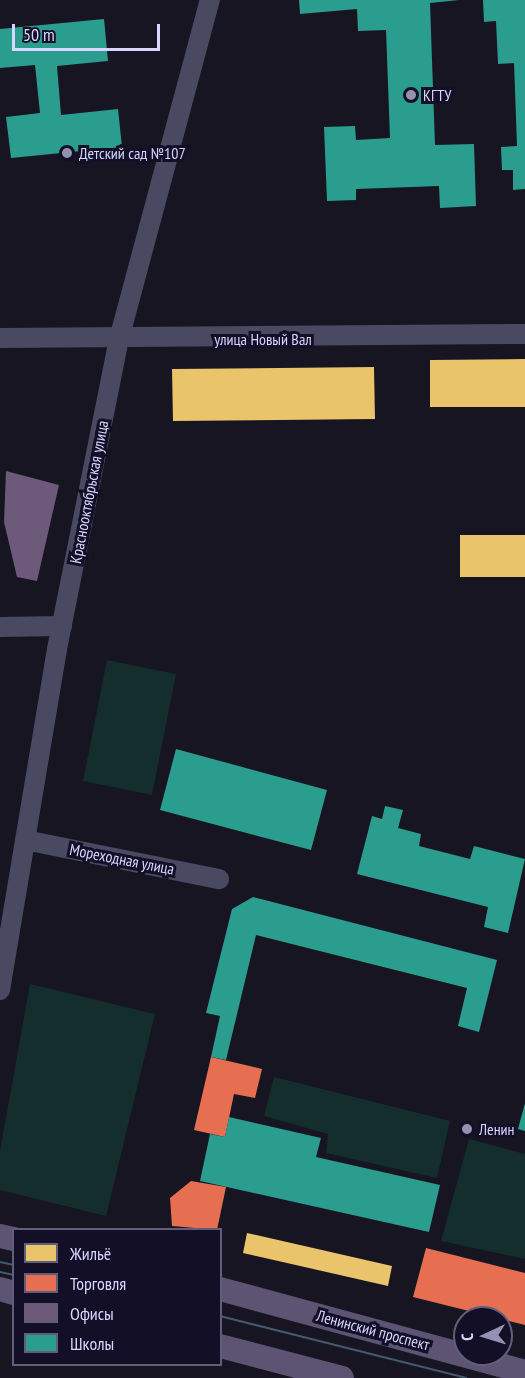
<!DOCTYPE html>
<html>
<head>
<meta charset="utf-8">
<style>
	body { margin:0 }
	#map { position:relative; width:525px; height:1378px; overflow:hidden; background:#161521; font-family:"PT Sans Narrow",sans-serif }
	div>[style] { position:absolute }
	.green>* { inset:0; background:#132e2d }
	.homes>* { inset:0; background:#e9c46a }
	.shops>* { inset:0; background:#e76f51 }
	.offices>* { inset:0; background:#6d597a }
	.schools>* { inset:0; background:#2a9d8f }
	.minor>* { height:20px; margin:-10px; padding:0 10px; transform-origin:10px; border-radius:10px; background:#494a62 }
	.major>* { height:24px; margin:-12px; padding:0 12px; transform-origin:12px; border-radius:12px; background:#5d5473 }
	.tram>* { height:1.5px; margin:-0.75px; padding:0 0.75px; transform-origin:0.75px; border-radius:0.75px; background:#425b6b }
	.dots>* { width:16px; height:16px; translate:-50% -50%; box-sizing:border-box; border:3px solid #120f27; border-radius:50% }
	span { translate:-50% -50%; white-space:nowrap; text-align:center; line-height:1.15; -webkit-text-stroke:6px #120f27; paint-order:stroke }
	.poi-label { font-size:16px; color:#d8d5ff }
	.left { translate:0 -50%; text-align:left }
	.street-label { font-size:16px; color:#d8d5ff }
	.legend { position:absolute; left:12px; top:1228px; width:210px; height:138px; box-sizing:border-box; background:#120f27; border:2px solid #615e7d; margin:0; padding:8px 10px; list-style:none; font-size:18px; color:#d8d5ff }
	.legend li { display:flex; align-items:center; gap:12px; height:30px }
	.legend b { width:30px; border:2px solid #615e7d }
	.north { position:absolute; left:453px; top:1306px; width:60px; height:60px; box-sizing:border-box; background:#120f27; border:2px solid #615e7d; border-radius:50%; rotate:266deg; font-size:16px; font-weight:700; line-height:24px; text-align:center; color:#d8d5ff }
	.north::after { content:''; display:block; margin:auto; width:21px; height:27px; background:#9492b1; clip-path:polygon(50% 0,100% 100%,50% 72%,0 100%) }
	.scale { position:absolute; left:12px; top:24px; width:148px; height:27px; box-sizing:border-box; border:3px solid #d8d5ff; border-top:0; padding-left:8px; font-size:18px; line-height:21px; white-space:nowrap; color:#d8d5ff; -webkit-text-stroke:4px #120f27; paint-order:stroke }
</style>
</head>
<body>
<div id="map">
	<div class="green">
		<div style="clip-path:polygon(107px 660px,176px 674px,152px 795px,83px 781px)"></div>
		<div style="clip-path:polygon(30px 984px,155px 1014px,106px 1216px,0 1190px,0 1151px)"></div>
		<div style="clip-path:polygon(274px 1077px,450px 1121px,437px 1178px,326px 1153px,328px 1134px,264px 1116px)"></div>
		<div style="clip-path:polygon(469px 1139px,525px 1154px,525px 1259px,441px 1241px)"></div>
	</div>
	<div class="homes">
		<div style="clip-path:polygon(525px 359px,525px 407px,430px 407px,430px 360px)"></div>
		<div style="clip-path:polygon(374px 367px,375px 419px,173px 421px,172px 369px)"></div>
		<div style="clip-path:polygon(460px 535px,525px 535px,525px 577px,460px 577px)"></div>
		<div style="clip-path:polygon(247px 1233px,392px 1266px,388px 1286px,243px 1253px)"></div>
	</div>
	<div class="shops">
		<div style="clip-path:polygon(211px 1057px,262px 1069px,255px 1098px,234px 1094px,225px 1137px,194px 1130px)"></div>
		<div style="clip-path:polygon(191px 1181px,226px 1187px,217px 1230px,172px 1226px,170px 1198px)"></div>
		<div style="clip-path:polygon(426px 1248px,525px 1273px,525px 1325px,413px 1297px)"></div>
	</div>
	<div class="offices">
		<div style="clip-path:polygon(6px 471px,59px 485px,37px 581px,17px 577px,4px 522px)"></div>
	</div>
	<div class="schools">
		<div style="clip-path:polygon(299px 0,459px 0,430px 3px,435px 145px,474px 144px,476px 206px,440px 208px,439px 186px,356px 189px,356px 200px,327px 201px,324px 127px,355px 126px,356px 140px,390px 138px,386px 30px,358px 31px,357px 9px,300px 14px)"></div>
		<div style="clip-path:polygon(483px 0,525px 0,525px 189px,513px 190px,513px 170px,502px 170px,501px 147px,517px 146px,514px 63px,498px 64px,496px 21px,484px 22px)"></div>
		<div style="clip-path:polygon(104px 19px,108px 61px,57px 66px,61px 115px,118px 109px,122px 147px,11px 158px,6px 117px,40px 113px,35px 65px,0 68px,0 29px)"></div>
		<div style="clip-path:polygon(176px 749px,327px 790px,311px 850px,160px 810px)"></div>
		<div style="clip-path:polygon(385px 806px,403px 810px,398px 828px,421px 834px,419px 846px,470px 859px,474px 846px,525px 859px,508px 933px,484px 927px,488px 907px,357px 874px,372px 816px,382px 819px)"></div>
		<div style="clip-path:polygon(253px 897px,497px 960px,479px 1032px,458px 1026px,467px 988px,256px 935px,226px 1060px,211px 1057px,220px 1016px,206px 1013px,232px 909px)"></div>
		<div style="clip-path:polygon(525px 1103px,525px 1131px,518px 1129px)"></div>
		<div style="clip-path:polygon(229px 1117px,321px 1138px,316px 1157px,440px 1185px,429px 1232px,200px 1181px,210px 1134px,225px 1137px)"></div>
	</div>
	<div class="minor">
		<div style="left:0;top:338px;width:525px;rotate:-0.44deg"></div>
		<div style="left:0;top:627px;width:62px;rotate:-0.9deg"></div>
		<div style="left:25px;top:840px;width:198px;rotate:11.4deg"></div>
		<div style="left:0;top:990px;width:346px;rotate:-80.5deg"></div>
		<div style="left:57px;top:649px;width:316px;rotate:-78.7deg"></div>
		<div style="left:119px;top:339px;width:351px;rotate:-75deg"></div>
	</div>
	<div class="major">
		<div style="left:0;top:1236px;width:14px;rotate:12deg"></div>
		<div style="left:0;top:1289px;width:15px;rotate:16deg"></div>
		<div style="left:220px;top:1289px;width:316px;rotate:15.2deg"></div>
		<div style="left:220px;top:1346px;width:126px;rotate:14.7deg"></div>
	</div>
	<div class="tram">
		<div style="left:0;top:1262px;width:14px;rotate:12deg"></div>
		<div style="left:0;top:1272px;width:14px;rotate:12deg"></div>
		<div style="left:220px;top:1316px;width:254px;rotate:14.1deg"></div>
	</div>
	<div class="dots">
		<div style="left:411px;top:95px;background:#9492b1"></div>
		<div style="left:67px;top:153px;background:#9492b1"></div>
		<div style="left:467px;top:1129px;background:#9492b1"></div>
	</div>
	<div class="poi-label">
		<span class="left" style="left:423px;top:95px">КГТУ</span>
		<span class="left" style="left:79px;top:153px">Детский сад №107</span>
		<span class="left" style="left:479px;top:1129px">Ленин</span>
	</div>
	<div class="street-label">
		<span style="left:263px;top:339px">улица Новый Вал</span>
		<span style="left:89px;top:492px;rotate:-79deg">Краснооктябрьская улица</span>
		<span style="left:122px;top:859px;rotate:11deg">Мореходная улица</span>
		<span style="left:373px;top:1330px;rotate:15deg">Ленинский проспект</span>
	</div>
	<ul class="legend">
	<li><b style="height:16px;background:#e9c46a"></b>Жильё</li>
	<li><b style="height:16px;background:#e76f51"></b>Торговля</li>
	<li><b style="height:16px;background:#6d597a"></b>Офисы</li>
	<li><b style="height:16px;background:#2a9d8f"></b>Школы</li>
	</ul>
	<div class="north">С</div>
	<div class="scale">50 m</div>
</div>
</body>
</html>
